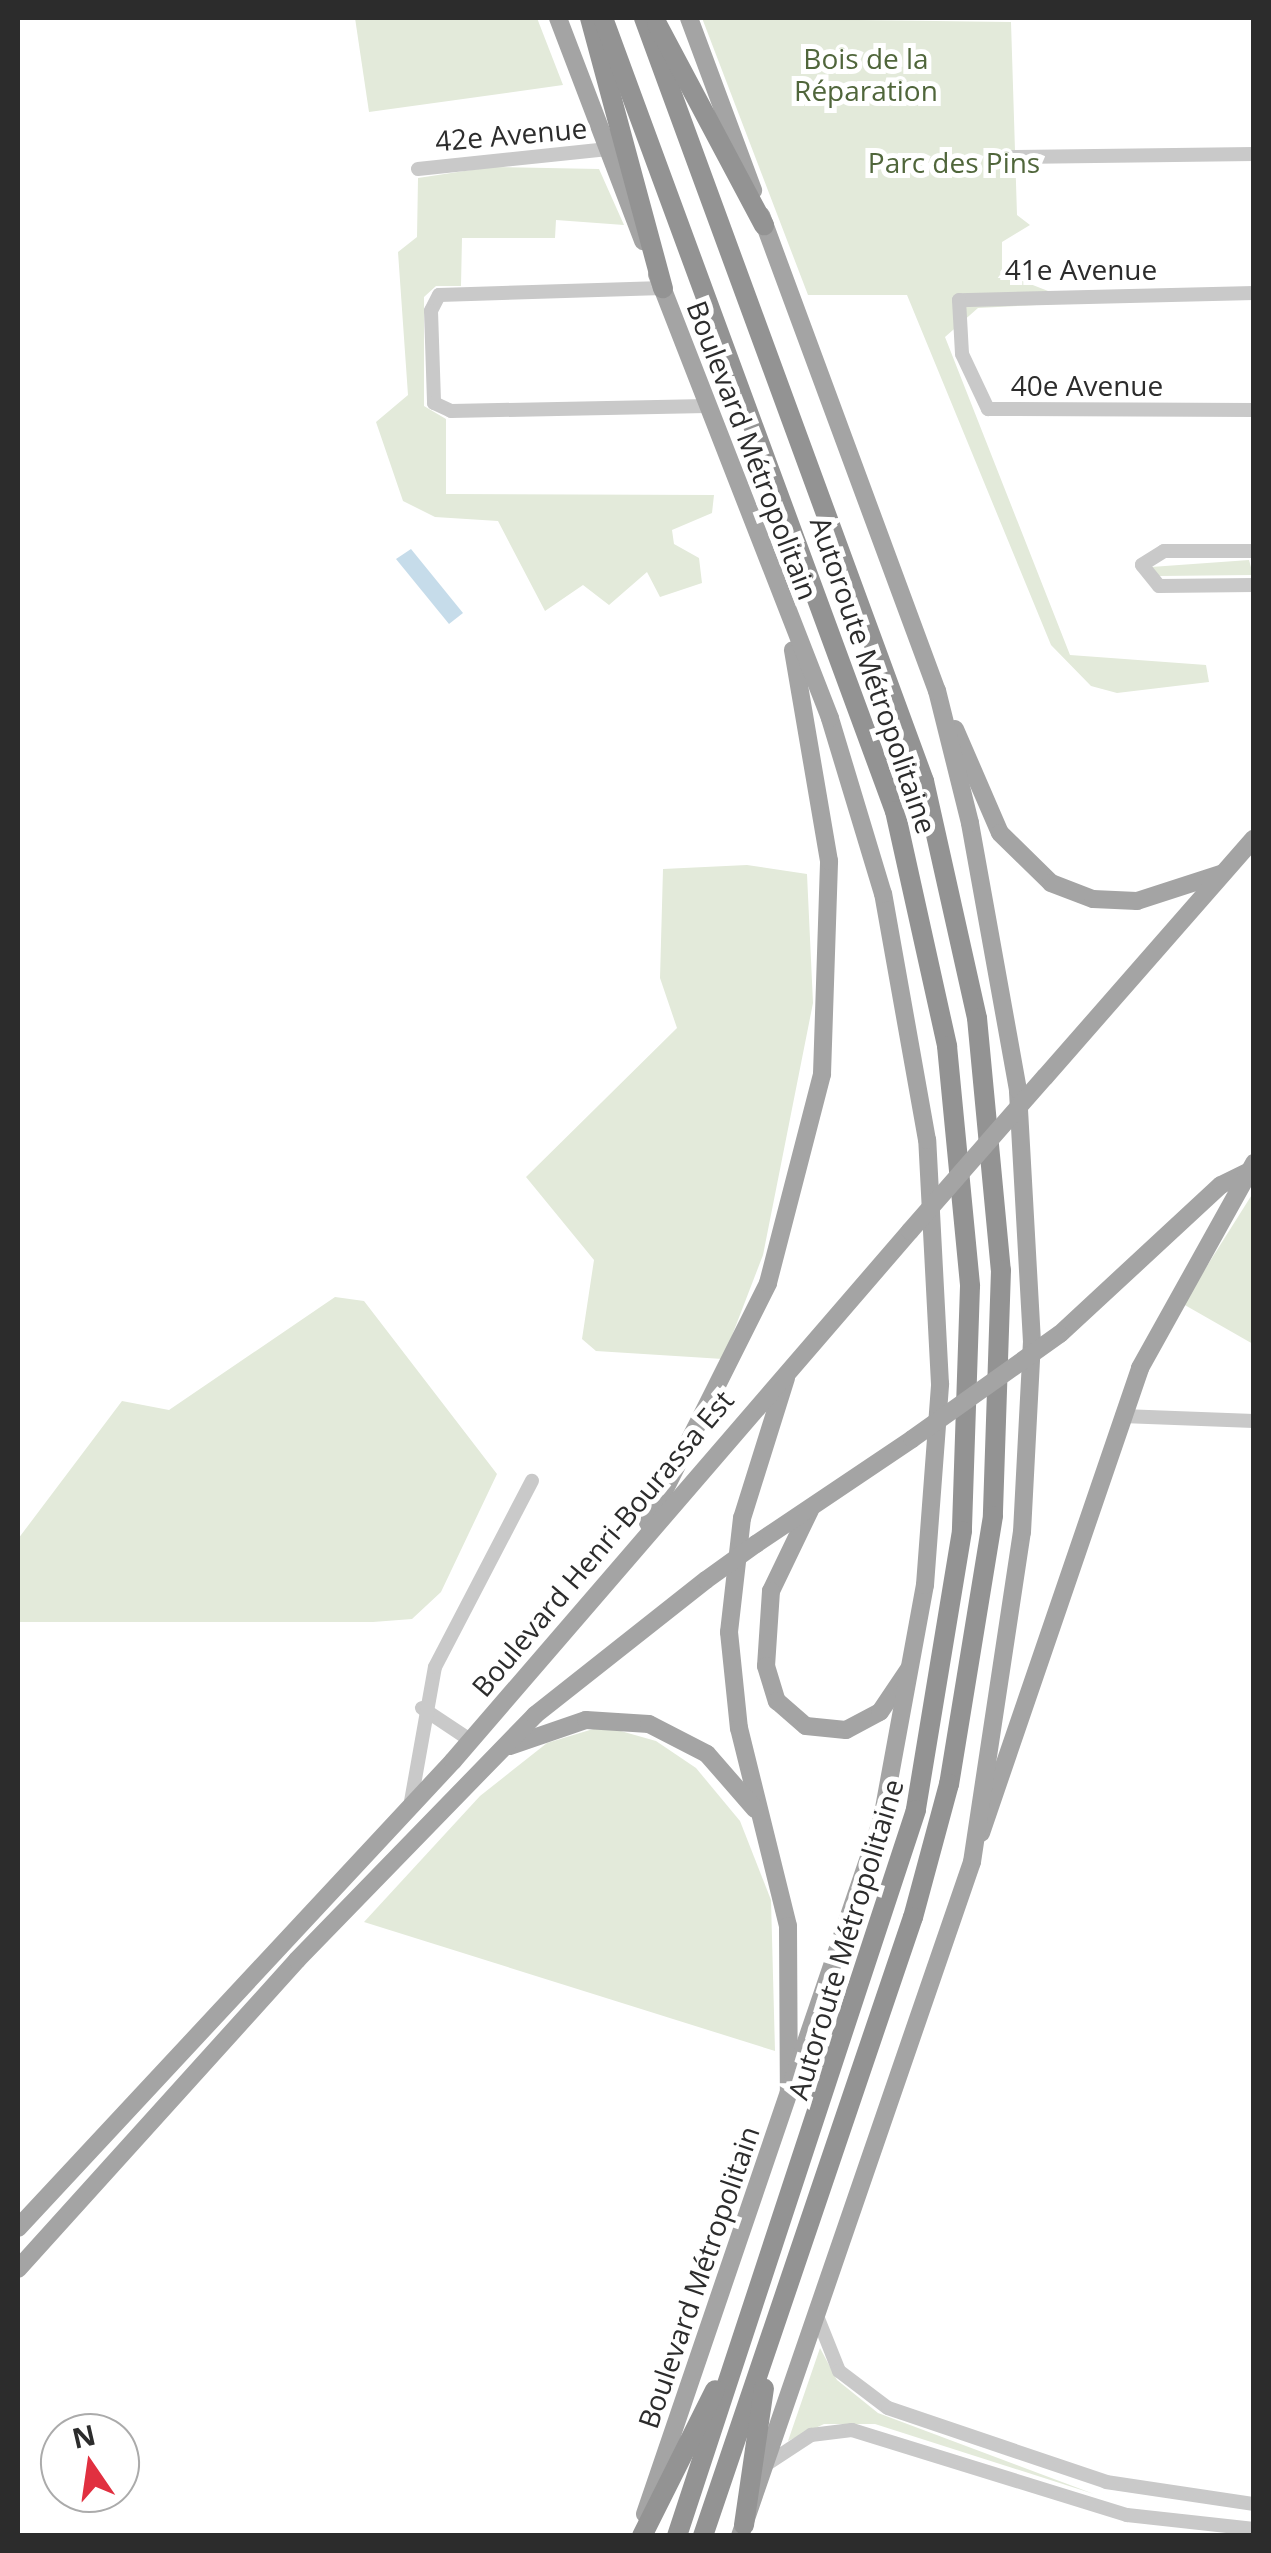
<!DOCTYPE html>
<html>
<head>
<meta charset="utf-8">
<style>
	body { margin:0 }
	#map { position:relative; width:1271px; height:2553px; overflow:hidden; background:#fff; font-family:"Open Sans",sans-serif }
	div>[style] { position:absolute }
	.green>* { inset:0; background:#e3eada }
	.water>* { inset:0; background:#c6dcea }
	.minor>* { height:14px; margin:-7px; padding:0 7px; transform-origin:7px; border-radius:7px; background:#c9c9c9 }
	.major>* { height:18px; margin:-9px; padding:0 9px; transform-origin:9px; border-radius:9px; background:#a4a4a4 }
	.highway>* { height:20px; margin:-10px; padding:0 10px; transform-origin:10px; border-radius:10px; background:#939393 }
	.major-bridge>* { height:18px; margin:-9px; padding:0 9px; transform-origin:9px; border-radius:9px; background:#a4a4a4 }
	span { translate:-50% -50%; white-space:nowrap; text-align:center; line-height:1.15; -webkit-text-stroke:10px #fff; paint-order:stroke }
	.park-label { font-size:28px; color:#50663b }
	.street-label { font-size:28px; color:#2c2c2c }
	.frame { position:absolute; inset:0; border:20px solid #2c2c2c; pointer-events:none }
	.north { position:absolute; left:40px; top:2413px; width:100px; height:100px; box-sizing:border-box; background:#fff; border:2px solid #ababab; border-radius:50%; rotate:347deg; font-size:28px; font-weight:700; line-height:40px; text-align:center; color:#2c2c2c }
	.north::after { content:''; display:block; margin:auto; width:35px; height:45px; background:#e13040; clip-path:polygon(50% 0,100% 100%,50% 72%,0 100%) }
</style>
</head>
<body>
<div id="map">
	<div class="green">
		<div style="clip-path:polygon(355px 18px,537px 18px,563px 85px,369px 112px)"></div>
		<div style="clip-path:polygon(702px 18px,1011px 22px,1017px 215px,1030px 225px,1002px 242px,1002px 273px,1079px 303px,978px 308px,945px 337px,1070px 655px,1206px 665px,1209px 682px,1117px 693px,1091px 686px,1051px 645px,907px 295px,808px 295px)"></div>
		<div style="clip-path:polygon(491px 167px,599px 169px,624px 225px,556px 220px,555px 238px,462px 238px,461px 286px,436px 286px,424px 297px,424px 406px,446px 419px,446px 494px,714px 495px,712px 513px,672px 530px,674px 544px,699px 558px,702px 583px,660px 597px,647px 572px,609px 605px,583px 585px,545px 611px,498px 521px,435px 517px,403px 501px,376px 422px,408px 395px,398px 252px,417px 237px,418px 178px)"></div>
		<div style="clip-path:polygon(1249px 560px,1253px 575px,1159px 576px,1151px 567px)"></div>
		<div style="clip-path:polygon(747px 865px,807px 874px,813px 1003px,763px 1255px,723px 1359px,596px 1351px,582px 1339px,594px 1260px,526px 1177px,677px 1028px,660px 978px,663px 869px)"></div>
		<div style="clip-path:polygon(1253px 1193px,1253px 1344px,1183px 1304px)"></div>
		<div style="clip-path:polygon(335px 1297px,364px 1301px,497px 1474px,441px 1592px,412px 1619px,373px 1622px,18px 1622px,18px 1539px,122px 1401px,169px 1410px)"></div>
		<div style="clip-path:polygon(603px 1726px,656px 1741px,696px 1768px,740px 1821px,771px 1900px,775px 2051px,364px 1922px,480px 1796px,547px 1743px)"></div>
		<div style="clip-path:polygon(820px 2348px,837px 2380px,878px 2413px,1094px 2494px,875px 2424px,824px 2424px,788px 2441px)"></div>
	</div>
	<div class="water">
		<div style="clip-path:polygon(411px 549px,463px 613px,449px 624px,396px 559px)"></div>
	</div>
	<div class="minor">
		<div style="left:1013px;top:157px;width:241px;rotate:-0.7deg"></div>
		<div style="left:418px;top:169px;width:191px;rotate:-6deg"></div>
		<div style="left:663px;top:288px;width:224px;rotate:178.2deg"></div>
		<div style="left:439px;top:295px;width:18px;rotate:117deg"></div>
		<div style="left:431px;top:311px;width:92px;rotate:88.1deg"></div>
		<div style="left:434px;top:403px;width:19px;rotate:25deg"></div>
		<div style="left:451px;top:411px;width:256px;rotate:-1.1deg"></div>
		<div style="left:1254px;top:293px;width:295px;rotate:178.6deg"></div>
		<div style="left:959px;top:300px;width:54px;rotate:86.8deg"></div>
		<div style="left:962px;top:354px;width:61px;rotate:64.7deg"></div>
		<div style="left:988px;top:409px;width:266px;rotate:0.2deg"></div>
		<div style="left:1254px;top:551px;width:90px;rotate:180deg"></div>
		<div style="left:1164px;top:551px;width:26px;rotate:148deg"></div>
		<div style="left:1142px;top:565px;width:27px;rotate:51deg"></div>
		<div style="left:1159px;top:586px;width:95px;rotate:-0.6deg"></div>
		<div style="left:1122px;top:1416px;width:132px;rotate:2.2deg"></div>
		<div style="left:422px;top:1708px;width:58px;rotate:33.7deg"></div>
		<div style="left:410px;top:1807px;width:142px;rotate:-79.9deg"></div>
		<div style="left:435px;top:1667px;width:210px;rotate:-62.5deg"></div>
		<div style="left:817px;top:2316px;width:59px;rotate:68.2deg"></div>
		<div style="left:839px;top:2371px;width:61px;rotate:37.1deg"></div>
		<div style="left:888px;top:2408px;width:230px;rotate:18.7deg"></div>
		<div style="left:1106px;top:2482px;width:150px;rotate:8.5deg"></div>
		<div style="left:767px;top:2464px;width:53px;rotate:-33.4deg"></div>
		<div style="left:811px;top:2435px;width:41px;rotate:-7deg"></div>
		<div style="left:852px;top:2430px;width:288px;rotate:17.2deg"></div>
		<div style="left:1127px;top:2515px;width:128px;rotate:6.3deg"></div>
	</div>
	<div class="major">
		<div style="left:558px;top:18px;width:239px;rotate:69.1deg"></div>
		<div style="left:689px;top:18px;width:184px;rotate:69.6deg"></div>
		<div style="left:955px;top:729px;width:113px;rotate:66.6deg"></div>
		<div style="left:1000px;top:833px;width:71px;rotate:44.4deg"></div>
		<div style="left:1051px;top:883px;width:45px;rotate:20.9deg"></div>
		<div style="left:1093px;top:899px;width:44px;rotate:2.6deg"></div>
		<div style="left:1137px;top:901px;width:90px;rotate:-18deg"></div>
		<div style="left:1045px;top:1077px;width:317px;rotate:-48.8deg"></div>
		<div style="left:1060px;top:1334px;width:219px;rotate:-42.8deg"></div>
		<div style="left:1221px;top:1185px;width:30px;rotate:-26deg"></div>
		<div style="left:786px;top:1378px;width:147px;rotate:107.4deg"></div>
		<div style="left:742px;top:1518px;width:115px;rotate:96.5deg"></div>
		<div style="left:729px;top:1632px;width:97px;rotate:84.1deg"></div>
		<div style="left:739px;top:1728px;width:204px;rotate:76.1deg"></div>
		<div style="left:788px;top:1926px;width:166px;rotate:89.7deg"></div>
		<div style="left:810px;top:1510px;width:90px;rotate:115.7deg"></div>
		<div style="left:771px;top:1591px;width:75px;rotate:93.8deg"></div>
		<div style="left:766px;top:1666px;width:37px;rotate:73deg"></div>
		<div style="left:777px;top:1701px;width:38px;rotate:41deg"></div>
		<div style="left:806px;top:1726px;width:40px;rotate:5.7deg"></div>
		<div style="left:846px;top:1730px;width:38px;rotate:-28deg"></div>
		<div style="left:880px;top:1712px;width:52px;rotate:-56deg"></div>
		<div style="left:648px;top:1523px;width:268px;rotate:-63.4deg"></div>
		<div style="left:768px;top:1283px;width:216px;rotate:-75.5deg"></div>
		<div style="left:822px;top:1074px;width:213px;rotate:-88.1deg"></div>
		<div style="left:829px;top:861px;width:214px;rotate:-99.7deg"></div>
		<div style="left:756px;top:1544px;width:188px;rotate:-33.9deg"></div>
		<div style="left:510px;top:1746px;width:80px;rotate:-18.9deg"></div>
		<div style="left:586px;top:1720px;width:63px;rotate:3.6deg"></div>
		<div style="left:649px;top:1724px;width:65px;rotate:27.3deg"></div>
		<div style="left:707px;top:1754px;width:73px;rotate:48.9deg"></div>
		<div style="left:981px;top:1833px;width:491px;rotate:-71.1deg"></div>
		<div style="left:1140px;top:1368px;width:235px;rotate:-60.9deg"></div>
		<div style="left:18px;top:2228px;width:638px;rotate:-47.03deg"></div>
		<div style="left:453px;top:1761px;width:700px;rotate:-49.23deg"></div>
		<div style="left:18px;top:2269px;width:416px;rotate:-47.9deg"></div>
		<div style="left:297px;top:1960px;width:342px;rotate:-45.8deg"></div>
		<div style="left:535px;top:1715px;width:218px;rotate:-38.3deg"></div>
		<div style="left:645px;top:2514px;width:734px;rotate:-71.17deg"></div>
		<div style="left:882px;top:1819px;width:238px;rotate:-79.6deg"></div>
		<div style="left:925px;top:1585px;width:202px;rotate:-85.7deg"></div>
		<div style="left:940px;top:1384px;width:244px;rotate:-93deg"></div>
		<div style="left:927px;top:1140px;width:250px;rotate:-100.1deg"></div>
		<div style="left:883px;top:894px;width:184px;rotate:-106.8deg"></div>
		<div style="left:830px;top:718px;width:476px;rotate:-111.3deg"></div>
		<div style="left:740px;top:2536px;width:713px;rotate:-71.01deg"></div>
		<div style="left:972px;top:1862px;width:334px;rotate:-81.4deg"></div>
		<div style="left:1022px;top:1532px;width:190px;rotate:-87deg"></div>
		<div style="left:1032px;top:1342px;width:252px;rotate:-93.2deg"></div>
		<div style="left:1018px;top:1090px;width:271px;rotate:-100.2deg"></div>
		<div style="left:970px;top:823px;width:136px;rotate:-104deg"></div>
		<div style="left:937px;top:691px;width:507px;rotate:-110.29deg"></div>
	</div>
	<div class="highway">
		<div style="left:590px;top:18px;width:280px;rotate:74.9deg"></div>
		<div style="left:603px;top:18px;width:845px;rotate:69.79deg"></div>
		<div style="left:895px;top:811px;width:241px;rotate:77.5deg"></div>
		<div style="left:947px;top:1046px;width:241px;rotate:84.5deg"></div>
		<div style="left:970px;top:1286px;width:245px;rotate:91.9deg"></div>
		<div style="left:962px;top:1531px;width:283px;rotate:99.4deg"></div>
		<div style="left:916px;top:1810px;width:764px;rotate:108.22deg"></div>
		<div style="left:644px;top:18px;width:813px;rotate:69.85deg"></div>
		<div style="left:924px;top:781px;width:243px;rotate:77.4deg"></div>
		<div style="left:977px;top:1018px;width:253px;rotate:84.6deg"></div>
		<div style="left:1001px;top:1270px;width:246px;rotate:91.9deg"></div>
		<div style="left:993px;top:1516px;width:272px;rotate:99.3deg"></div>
		<div style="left:949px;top:1784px;width:138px;rotate:105.1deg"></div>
		<div style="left:913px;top:1917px;width:654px;rotate:108.74deg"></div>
		<div style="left:657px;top:24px;width:228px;rotate:62deg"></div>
		<div style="left:744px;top:2525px;width:138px;rotate:-81.7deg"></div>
		<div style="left:642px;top:2536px;width:163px;rotate:-63.4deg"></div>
	</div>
	<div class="major-bridge">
		<div style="left:910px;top:1231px;width:205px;rotate:-48.8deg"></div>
		<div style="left:912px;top:1439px;width:181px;rotate:-35.4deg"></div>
		<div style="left:706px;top:1580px;width:62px;rotate:-35.8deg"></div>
	</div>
	<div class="park-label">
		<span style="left:866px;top:74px">Bois de la<br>Réparation</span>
		<span style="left:954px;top:162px">Parc des Pins</span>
	</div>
	<div class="street-label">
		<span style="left:511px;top:134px;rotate:-5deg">42e Avenue</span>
		<span style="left:1081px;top:269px">41e Avenue</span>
		<span style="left:1087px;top:385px">40e Avenue</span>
		<span style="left:753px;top:450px;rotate:69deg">Boulevard Métropolitain</span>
		<span style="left:874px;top:675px;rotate:71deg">Autoroute Métropolitaine</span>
		<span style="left:602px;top:1543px;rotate:-50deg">Boulevard Henri-Bourassa Est</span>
		<span style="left:845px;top:1939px;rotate:-73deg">Autoroute Métropolitaine</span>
		<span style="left:698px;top:2277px;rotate:-71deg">Boulevard Métropolitain</span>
	</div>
	<div class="frame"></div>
	<div class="north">N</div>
</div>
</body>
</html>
